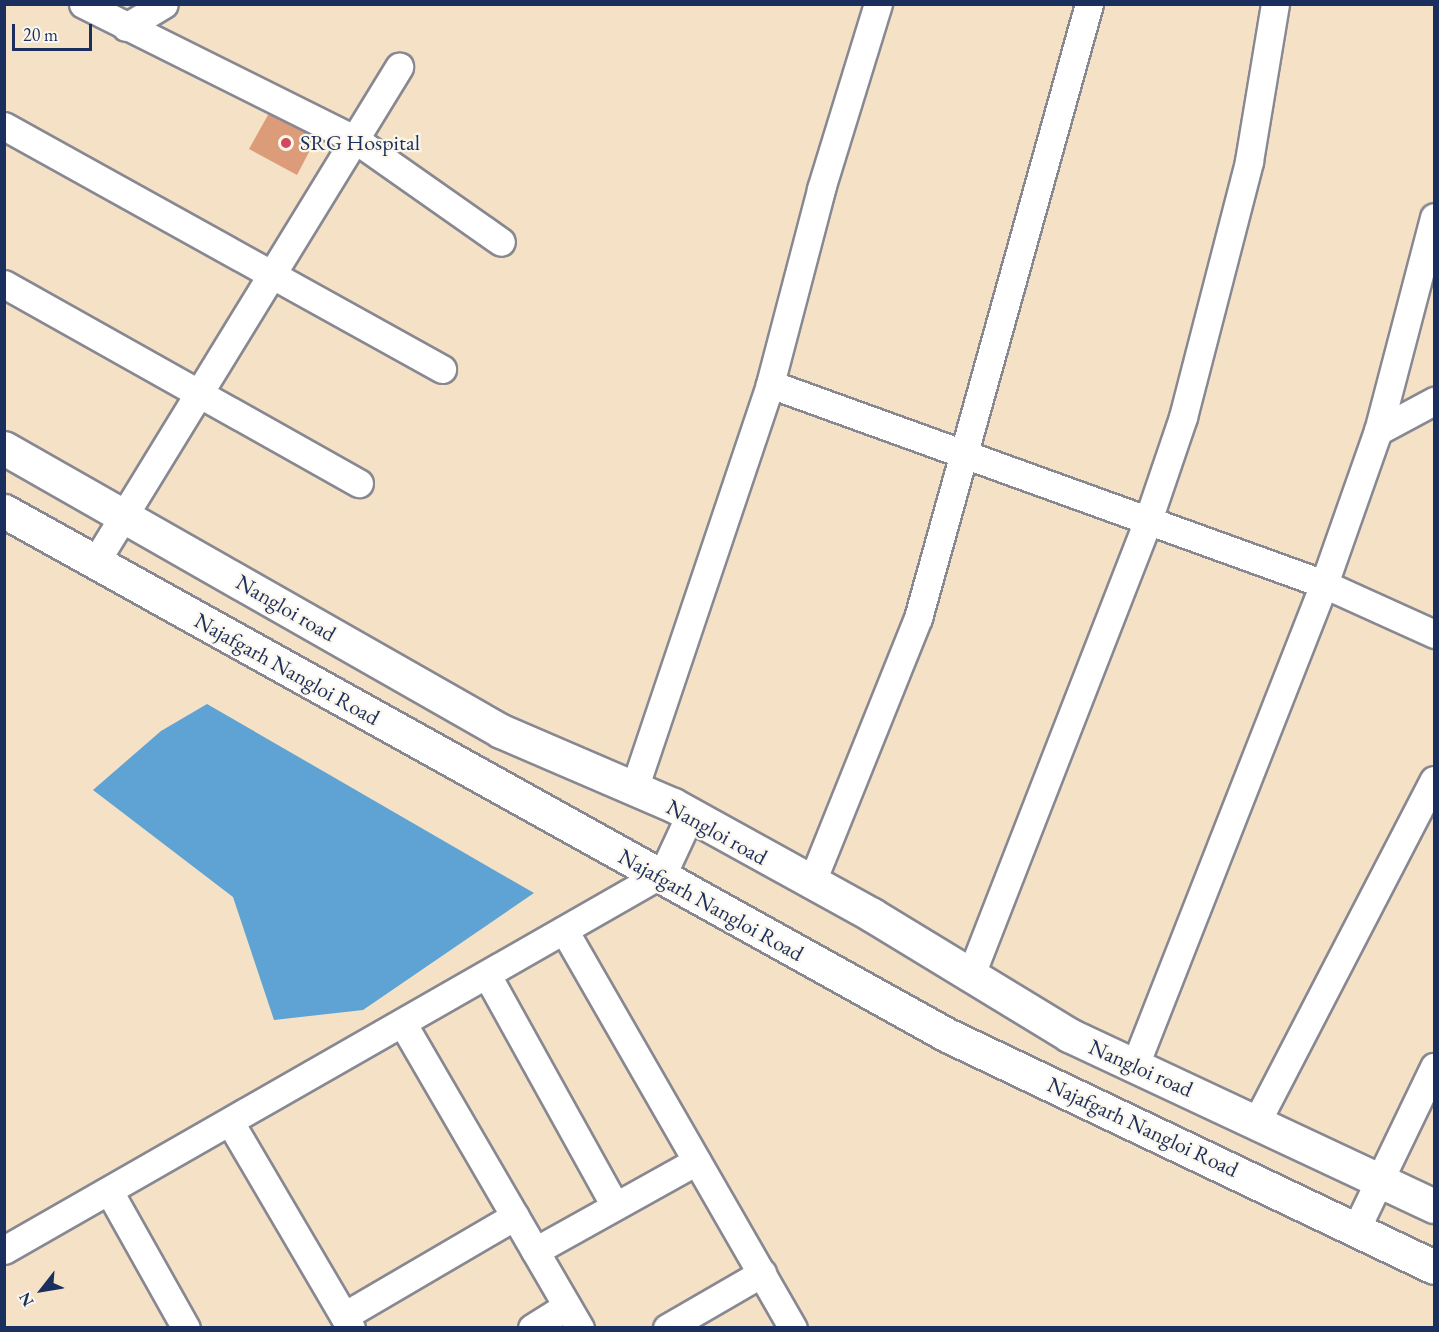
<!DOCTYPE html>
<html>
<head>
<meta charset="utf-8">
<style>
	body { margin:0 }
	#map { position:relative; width:1439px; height:1332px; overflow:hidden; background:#f5e1c6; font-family:"EB Garamond",serif }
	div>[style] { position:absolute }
	.water>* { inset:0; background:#5ea3d3 }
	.building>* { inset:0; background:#dd9c79 }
	.roads { filter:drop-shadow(2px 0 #888892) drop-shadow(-2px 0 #888892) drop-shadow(0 2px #888892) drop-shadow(0 -2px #888892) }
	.street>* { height:27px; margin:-13.5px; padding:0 13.5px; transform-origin:13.5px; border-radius:13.5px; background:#fff }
	.primary>* { height:33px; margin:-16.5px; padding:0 16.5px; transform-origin:16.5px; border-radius:16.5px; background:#fff }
	.dots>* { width:16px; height:16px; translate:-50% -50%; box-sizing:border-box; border:3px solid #fbf7ec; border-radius:50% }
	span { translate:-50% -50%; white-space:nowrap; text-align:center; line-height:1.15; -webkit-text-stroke:4.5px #fbf7ec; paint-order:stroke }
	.poi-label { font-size:22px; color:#1b2f5e }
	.left { translate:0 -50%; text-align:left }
	.street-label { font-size:22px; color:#1b2f5e }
	.frame { position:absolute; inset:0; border:6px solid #1b2f5e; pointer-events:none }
	.north { position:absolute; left:12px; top:1260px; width:60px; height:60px; -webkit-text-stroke:4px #fbf7ec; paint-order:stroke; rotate:239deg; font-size:16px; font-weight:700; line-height:24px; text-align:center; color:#1b2f5e }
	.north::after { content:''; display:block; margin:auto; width:21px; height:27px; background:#1b2f5e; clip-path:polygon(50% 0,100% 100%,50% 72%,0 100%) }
	.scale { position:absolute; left:12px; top:24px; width:80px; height:27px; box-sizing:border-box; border:3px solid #1b2f5e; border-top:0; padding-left:8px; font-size:18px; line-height:21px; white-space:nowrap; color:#1b2f5e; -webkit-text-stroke:4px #fbf7ec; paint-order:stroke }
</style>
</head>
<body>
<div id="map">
	<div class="water">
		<div style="clip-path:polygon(207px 704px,534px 893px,363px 1010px,274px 1020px,233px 897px,93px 790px,161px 731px)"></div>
	</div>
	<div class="building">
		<div style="clip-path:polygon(273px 106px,320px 131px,297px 175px,249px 149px)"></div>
	</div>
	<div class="roads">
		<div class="street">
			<div style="left:83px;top:4px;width:305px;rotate:26.5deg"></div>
			<div style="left:356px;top:140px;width:177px;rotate:35.1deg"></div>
			<div style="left:126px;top:27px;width:44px;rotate:-31.2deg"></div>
			<div style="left:4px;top:126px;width:501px;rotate:29.02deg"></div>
			<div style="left:4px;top:284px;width:407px;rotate:29.3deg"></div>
			<div style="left:770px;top:384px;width:589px;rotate:19.85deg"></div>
			<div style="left:1324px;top:584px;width:121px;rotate:24.4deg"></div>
			<div style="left:1378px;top:431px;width:64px;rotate:-28.2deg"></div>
			<div style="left:96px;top:561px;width:580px;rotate:-58.48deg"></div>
			<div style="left:634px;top:789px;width:427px;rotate:-71.4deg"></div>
			<div style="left:770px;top:384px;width:202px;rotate:-75.3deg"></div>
			<div style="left:821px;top:189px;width:194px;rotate:-72.9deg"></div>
			<div style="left:811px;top:884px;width:287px;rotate:-68.1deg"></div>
			<div style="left:918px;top:618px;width:637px;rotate:-74.44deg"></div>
			<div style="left:564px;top:930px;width:459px;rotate:60.1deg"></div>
			<div style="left:487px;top:975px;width:264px;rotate:61deg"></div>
			<div style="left:970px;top:977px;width:487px;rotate:-68.7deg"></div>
			<div style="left:1147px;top:523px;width:112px;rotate:-71.2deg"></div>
			<div style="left:1183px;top:417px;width:264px;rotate:-75.5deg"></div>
			<div style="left:1249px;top:161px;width:159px;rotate:-80.6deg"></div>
			<div style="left:403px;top:1024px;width:352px;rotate:59.8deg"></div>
			<div style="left:1135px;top:1065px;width:517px;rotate:-68.55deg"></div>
			<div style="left:1324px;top:584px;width:162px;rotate:-70.6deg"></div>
			<div style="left:1378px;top:431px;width:221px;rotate:-75.3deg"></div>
			<div style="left:1257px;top:1121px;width:384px;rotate:-62.6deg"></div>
			<div style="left:230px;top:1122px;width:239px;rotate:59.6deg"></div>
			<div style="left:109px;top:1191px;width:157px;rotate:60.7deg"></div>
			<div style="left:1356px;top:1229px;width:180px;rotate:-64.3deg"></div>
			<div style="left:4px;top:1250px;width:759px;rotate:-29.77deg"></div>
			<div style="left:663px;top:873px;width:64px;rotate:-65deg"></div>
			<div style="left:535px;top:1251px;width:185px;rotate:-29.1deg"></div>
			<div style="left:344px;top:1316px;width:198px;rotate:-30.3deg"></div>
			<div style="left:532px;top:1328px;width:41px;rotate:-32.2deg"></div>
			<div style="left:667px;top:1328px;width:110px;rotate:-30.1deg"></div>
		</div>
		<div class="primary">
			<div style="left:4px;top:448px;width:572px;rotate:29.66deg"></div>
			<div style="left:501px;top:731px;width:187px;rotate:23.3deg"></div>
			<div style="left:673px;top:805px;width:227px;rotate:28.9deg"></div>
			<div style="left:872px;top:915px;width:231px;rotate:31.3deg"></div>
			<div style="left:1069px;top:1035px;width:403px;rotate:25.1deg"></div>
			<div style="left:4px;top:511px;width:1079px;rotate:29.06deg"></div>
			<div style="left:947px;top:1035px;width:539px;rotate:25.47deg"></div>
		</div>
	</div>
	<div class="dots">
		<div style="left:286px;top:143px;background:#d1495b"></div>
	</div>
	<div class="poi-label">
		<span class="left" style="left:300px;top:143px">SRG Hospital</span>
	</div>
	<div class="street-label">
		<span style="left:286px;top:608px;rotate:30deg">Nangloi road</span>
		<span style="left:287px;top:669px;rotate:29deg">Najafgarh Nangloi Road</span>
		<span style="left:717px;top:832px;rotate:29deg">Nangloi road</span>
		<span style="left:711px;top:905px;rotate:29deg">Najafgarh Nangloi Road</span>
		<span style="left:1141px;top:1068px;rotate:24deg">Nangloi road</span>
		<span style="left:1143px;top:1127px;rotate:25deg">Najafgarh Nangloi Road</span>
	</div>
	<div class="frame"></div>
	<div class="north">N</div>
	<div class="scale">20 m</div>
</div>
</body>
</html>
